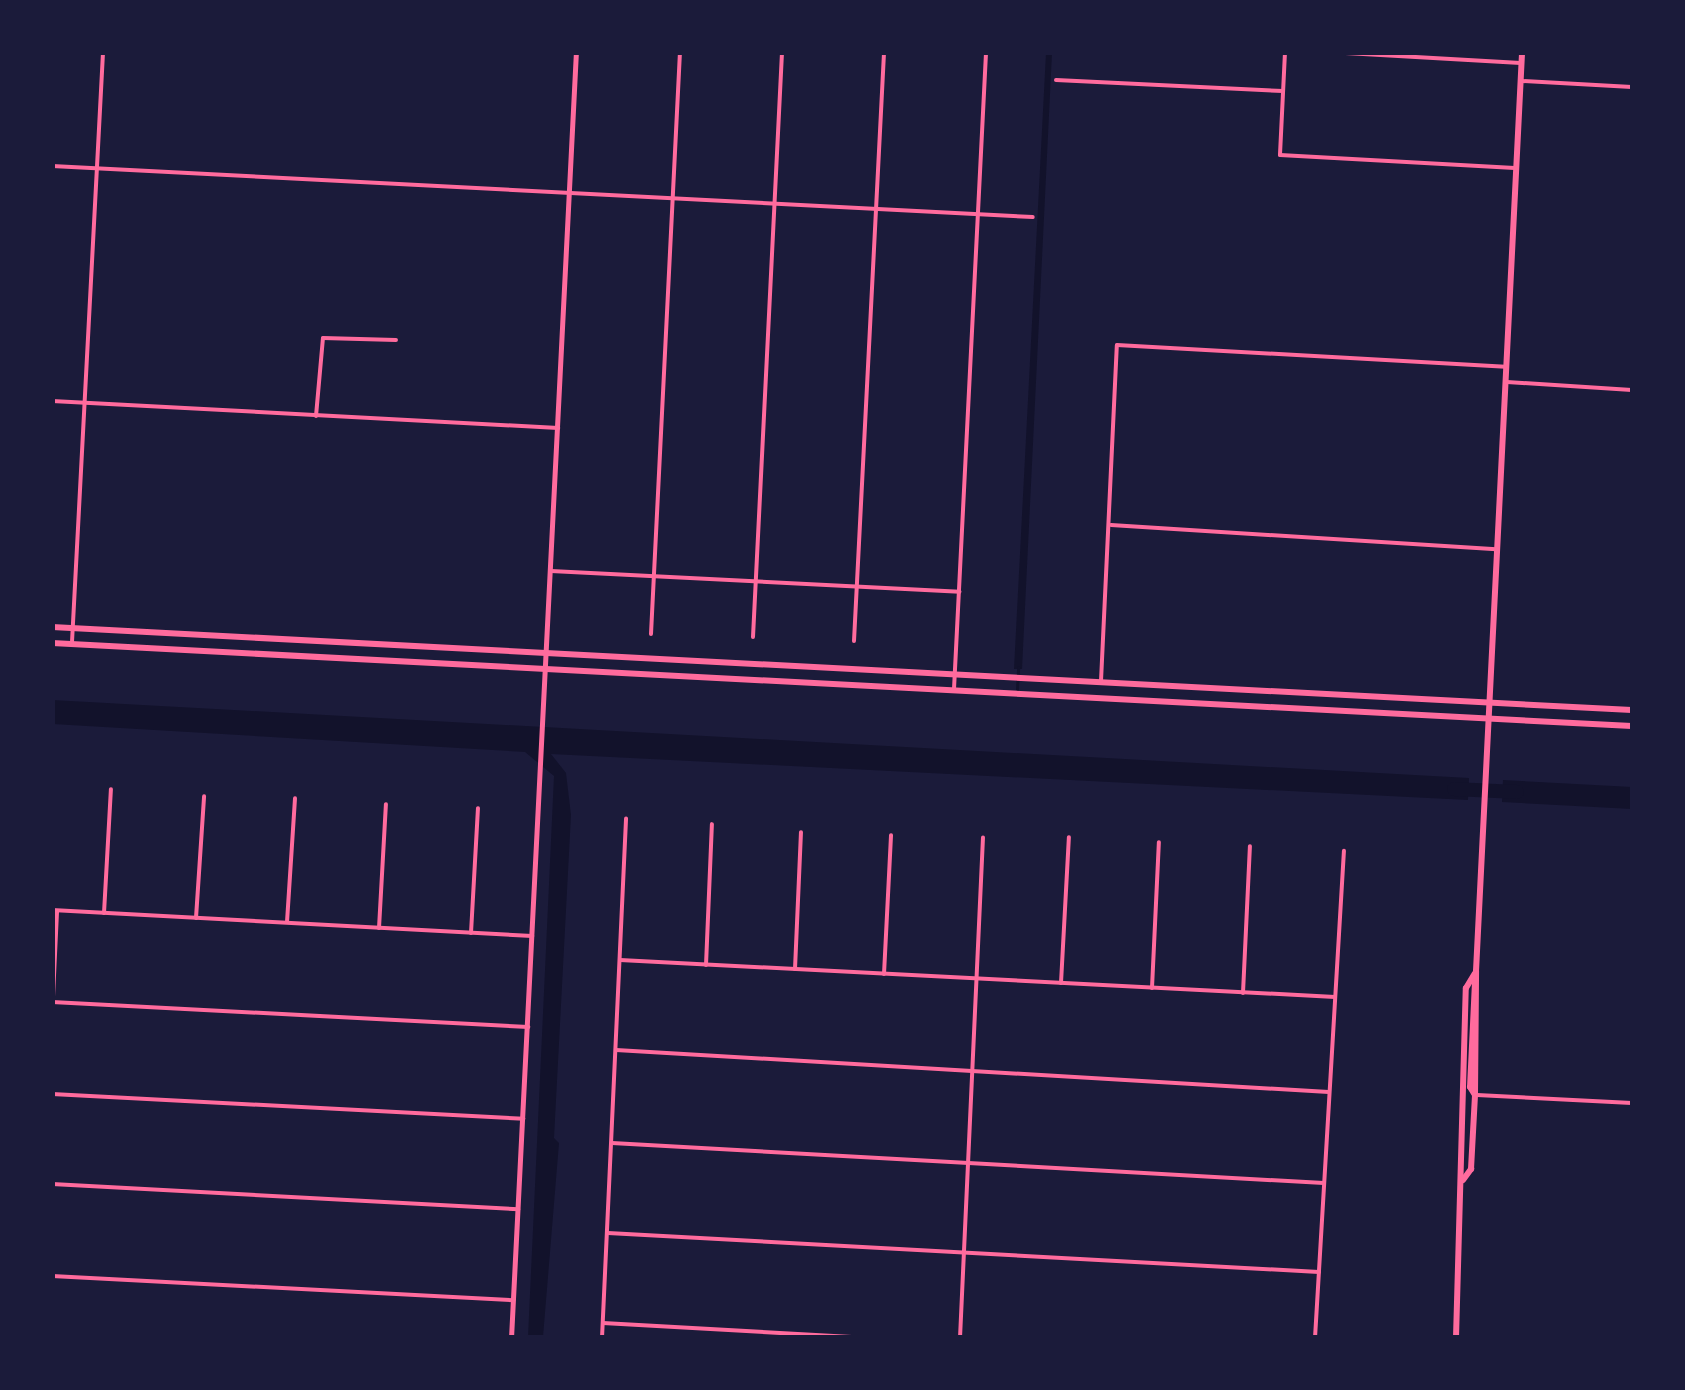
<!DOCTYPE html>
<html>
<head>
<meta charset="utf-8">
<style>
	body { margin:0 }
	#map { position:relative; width:1685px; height:1390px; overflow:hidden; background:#1b1b3a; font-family:Overpass,sans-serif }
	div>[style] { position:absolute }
	.water>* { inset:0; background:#12122b }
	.stream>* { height:2.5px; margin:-1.25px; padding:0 1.25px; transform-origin:1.25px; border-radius:1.25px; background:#12122b }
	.river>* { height:14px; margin:-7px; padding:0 7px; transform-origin:7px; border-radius:7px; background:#12122b }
	.minor>* { height:4px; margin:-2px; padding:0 2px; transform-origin:2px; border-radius:2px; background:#ff6b9d }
	.tertiary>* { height:5px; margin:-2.5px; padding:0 2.5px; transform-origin:2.5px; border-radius:2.5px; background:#ff6b9d }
	.primary>* { height:6px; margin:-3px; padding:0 3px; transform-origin:3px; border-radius:3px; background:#ff6b9d }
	span { translate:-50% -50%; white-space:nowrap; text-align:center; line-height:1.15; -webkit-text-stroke:10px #1b1b3a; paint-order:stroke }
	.frame { position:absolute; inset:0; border:55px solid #1b1b3a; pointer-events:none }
</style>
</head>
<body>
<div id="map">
	<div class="water">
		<div style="clip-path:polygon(1046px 53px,1052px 53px,1022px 669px,1014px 669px)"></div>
		<div style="clip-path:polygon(52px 700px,1469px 778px,1468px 800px,551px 754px,566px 773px,571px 815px,554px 1138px,559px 1143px,543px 1337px,528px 1337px,554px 776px,525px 752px,53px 724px)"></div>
		<div style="clip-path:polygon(1503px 780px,1632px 787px,1632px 809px,1502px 802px)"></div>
	</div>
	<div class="stream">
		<div style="left:1017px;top:690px;width:22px;rotate:-87deg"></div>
	</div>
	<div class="river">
		<div style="left:1454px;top:789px;width:63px;rotate:2.7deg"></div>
	</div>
	<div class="minor">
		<div style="left:1285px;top:52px;width:103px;rotate:92.8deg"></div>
		<div style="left:1280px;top:155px;width:235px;rotate:3.2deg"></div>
		<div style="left:1328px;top:52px;width:193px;rotate:3.3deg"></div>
		<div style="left:1056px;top:80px;width:227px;rotate:2.8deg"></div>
		<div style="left:1522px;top:81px;width:110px;rotate:3.1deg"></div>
		<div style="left:52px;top:166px;width:982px;rotate:2.98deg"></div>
		<div style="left:1507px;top:382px;width:125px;rotate:3.7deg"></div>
		<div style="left:52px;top:401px;width:507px;rotate:3.05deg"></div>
		<div style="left:316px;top:416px;width:78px;rotate:-84.9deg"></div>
		<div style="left:323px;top:338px;width:73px;rotate:1.6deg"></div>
		<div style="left:1111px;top:525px;width:386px;rotate:3.6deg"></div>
		<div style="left:551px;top:571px;width:409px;rotate:2.9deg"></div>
		<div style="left:651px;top:634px;width:583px;rotate:-87.15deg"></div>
		<div style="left:753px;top:637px;width:586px;rotate:-87.16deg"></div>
		<div style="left:854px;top:641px;width:590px;rotate:-87.08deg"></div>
		<div style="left:72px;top:642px;width:591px;rotate:-86.99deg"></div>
		<div style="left:1101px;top:681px;width:336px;rotate:-87.3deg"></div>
		<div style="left:1117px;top:345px;width:389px;rotate:3.2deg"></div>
		<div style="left:954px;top:689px;width:638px;rotate:-87.12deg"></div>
		<div style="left:52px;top:910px;width:481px;rotate:3.1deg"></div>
		<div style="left:104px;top:913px;width:124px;rotate:-86.8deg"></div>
		<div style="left:196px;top:918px;width:122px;rotate:-86.2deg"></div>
		<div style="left:287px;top:922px;width:124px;rotate:-86.3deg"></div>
		<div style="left:379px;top:928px;width:124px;rotate:-86.8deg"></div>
		<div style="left:471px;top:933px;width:125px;rotate:-86.8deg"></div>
		<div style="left:620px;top:960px;width:716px;rotate:2.96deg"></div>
		<div style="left:706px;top:965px;width:141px;rotate:-87.6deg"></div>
		<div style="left:795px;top:969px;width:137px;rotate:-87.5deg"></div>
		<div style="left:884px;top:974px;width:139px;rotate:-87.1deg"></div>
		<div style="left:1061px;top:983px;width:146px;rotate:-86.9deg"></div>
		<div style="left:1152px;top:988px;width:146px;rotate:-87.3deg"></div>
		<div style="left:1243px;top:993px;width:147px;rotate:-87.3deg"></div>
		<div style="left:52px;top:1002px;width:477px;rotate:3deg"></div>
		<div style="left:52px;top:1018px;width:106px;rotate:-87.3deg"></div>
		<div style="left:616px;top:1050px;width:714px;rotate:3.37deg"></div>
		<div style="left:52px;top:1094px;width:472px;rotate:3deg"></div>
		<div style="left:1477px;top:1095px;width:155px;rotate:3deg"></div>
		<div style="left:612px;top:1143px;width:713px;rotate:3.22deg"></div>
		<div style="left:52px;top:1184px;width:467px;rotate:3.1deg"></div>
		<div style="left:608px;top:1233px;width:712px;rotate:3.14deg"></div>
		<div style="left:52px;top:1276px;width:462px;rotate:3deg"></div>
		<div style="left:603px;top:1323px;width:267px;rotate:3.2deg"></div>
		<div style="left:602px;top:1338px;width:520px;rotate:-87.35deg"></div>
		<div style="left:960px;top:1338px;width:501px;rotate:-87.37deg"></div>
		<div style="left:1315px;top:1338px;width:488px;rotate:-86.6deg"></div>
	</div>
	<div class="tertiary">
		<div style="left:511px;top:1338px;width:1288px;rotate:-87.11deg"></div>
	</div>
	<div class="primary">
		<div style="left:52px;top:627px;width:1582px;rotate:3.01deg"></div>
		<div style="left:52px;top:643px;width:1582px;rotate:3.01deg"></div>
		<div style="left:1475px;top:982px;width:105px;rotate:92.7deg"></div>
		<div style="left:1470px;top:1087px;width:9px;rotate:58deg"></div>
		<div style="left:1463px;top:1180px;width:14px;rotate:-54deg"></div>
		<div style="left:1471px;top:1169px;width:74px;rotate:-86.9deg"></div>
		<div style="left:1475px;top:1095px;width:124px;rotate:-89.5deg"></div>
		<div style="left:1476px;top:971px;width:920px;rotate:-87.13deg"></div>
		<div style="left:1456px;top:1338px;width:350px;rotate:-88.4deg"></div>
		<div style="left:1466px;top:988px;width:17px;rotate:-59deg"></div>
	</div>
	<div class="frame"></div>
</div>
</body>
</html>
